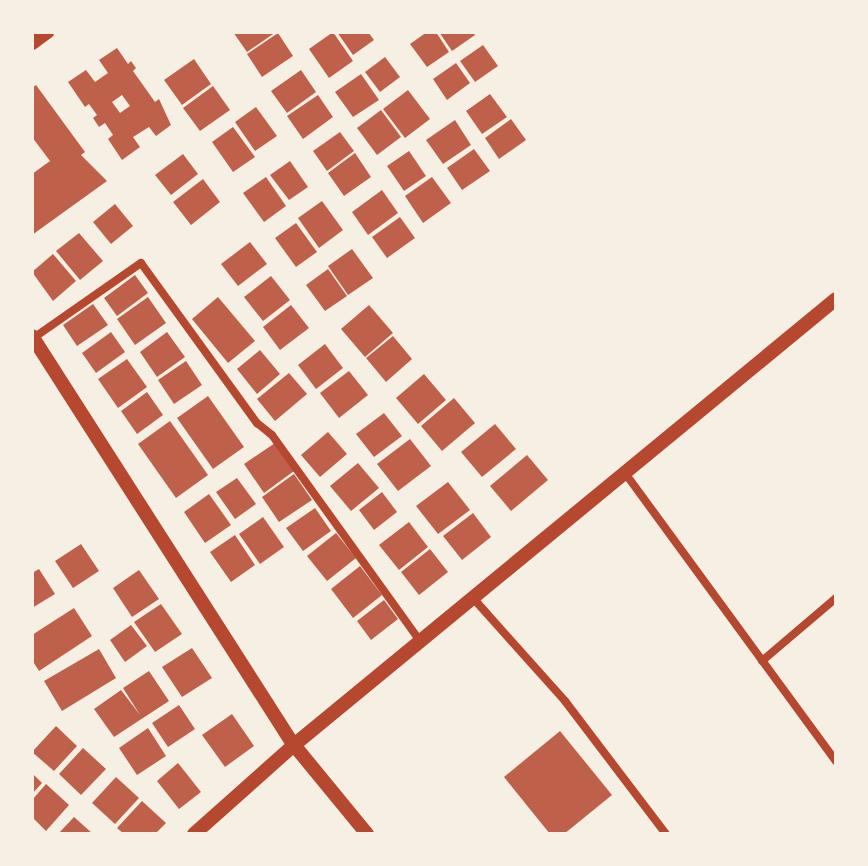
<!DOCTYPE html>
<html>
<head>
<meta charset="utf-8">
<style>
	body { margin:0 }
	#map { position:relative; width:868px; height:866px; overflow:hidden; background:#f6efe4; font-family:"Open Sans",sans-serif }
	div>[style] { position:absolute }
	.building>* { inset:0; background:#bf614a }
	.minor>* { height:8px; margin:-4px; padding:0 4px; transform-origin:4px; border-radius:4px; background:#b5482f }
	.tertiary>* { height:14px; margin:-7px; padding:0 7px; transform-origin:7px; border-radius:7px; background:#b5482f }
	span { translate:-50% -50%; white-space:nowrap; text-align:center; line-height:1.15; -webkit-text-stroke:6px #f6efe4; paint-order:stroke }
	.frame { position:absolute; inset:0; border:34px solid #f6efe4; pointer-events:none }
</style>
</head>
<body>
<div id="map">
	<div class="building">
		<div style="clip-path:polygon(233px 32px,276px 32px,247px 52px)"></div>
		<div style="clip-path:polygon(333px 32px,353px 61px,329px 78px,309px 49px)"></div>
		<div style="clip-path:polygon(337px 32px,368px 32px,374px 40px,353px 55px)"></div>
		<div style="clip-path:polygon(427px 32px,436px 32px,449px 52px,427px 67px,410px 44px)"></div>
		<div style="clip-path:polygon(439px 32px,473px 32px,475px 35px,452px 51px)"></div>
		<div style="clip-path:polygon(278px 33px,293px 56px,262px 77px,247px 54px)"></div>
		<div style="clip-path:polygon(483px 45px,498px 66px,475px 82px,460px 61px)"></div>
		<div style="clip-path:polygon(evenodd,117px 48px,128px 64px,131px 61px,136px 68px,133px 71px,155px 102px,159px 99px,171px 125px,156px 136px,149px 127px,133px 137px,140px 147px,122px 160px,108px 139px,113px 135px,105px 123px,99px 127px,93px 118px,97px 115px,89px 104px,85px 107px,68px 82px,86px 70px,95px 82px,108px 73px,99px 60px,117px 48px,122px 95px,130px 106px,120px 113px,112px 102px,122px 95px)"></div>
		<div style="clip-path:polygon(385px 57px,400px 77px,380px 92px,365px 72px)"></div>
		<div style="clip-path:polygon(194px 59px,211px 84px,182px 105px,164px 80px)"></div>
		<div style="clip-path:polygon(456px 63px,470px 83px,447px 100px,433px 79px)"></div>
		<div style="clip-path:polygon(301px 70px,316px 92px,287px 113px,271px 91px)"></div>
		<div style="clip-path:polygon(361px 74px,379px 100px,353px 117px,335px 92px)"></div>
		<div style="clip-path:polygon(36px 85px,85px 152px,81px 155px,107px 181px,32px 235px,32px 174px,50px 161px,32px 137px,32px 88px)"></div>
		<div style="clip-path:polygon(213px 86px,230px 110px,200px 131px,183px 108px)"></div>
		<div style="clip-path:polygon(408px 90px,430px 119px,405px 138px,383px 109px)"></div>
		<div style="clip-path:polygon(490px 94px,507px 117px,482px 134px,466px 111px)"></div>
		<div style="clip-path:polygon(318px 95px,333px 117px,303px 139px,287px 116px)"></div>
		<div style="clip-path:polygon(256px 107px,277px 136px,255px 151px,235px 122px)"></div>
		<div style="clip-path:polygon(381px 110px,401px 137px,377px 155px,357px 128px)"></div>
		<div style="clip-path:polygon(511px 119px,526px 140px,499px 159px,485px 138px)"></div>
		<div style="clip-path:polygon(455px 120px,471px 145px,443px 164px,426px 140px)"></div>
		<div style="clip-path:polygon(233px 127px,255px 157px,233px 172px,212px 142px)"></div>
		<div style="clip-path:polygon(340px 132px,354px 151px,327px 171px,313px 151px)"></div>
		<div style="clip-path:polygon(474px 149px,490px 171px,462px 190px,447px 168px)"></div>
		<div style="clip-path:polygon(409px 151px,426px 176px,404px 191px,387px 166px)"></div>
		<div style="clip-path:polygon(355px 153px,371px 177px,344px 196px,328px 173px)"></div>
		<div style="clip-path:polygon(183px 154px,198px 174px,171px 195px,155px 175px)"></div>
		<div style="clip-path:polygon(290px 161px,308px 187px,289px 200px,270px 175px)"></div>
		<div style="clip-path:polygon(266px 177px,286px 206px,264px 222px,243px 193px)"></div>
		<div style="clip-path:polygon(432px 177px,451px 203px,423px 223px,405px 196px)"></div>
		<div style="clip-path:polygon(203px 179px,220px 202px,191px 225px,173px 202px)"></div>
		<div style="clip-path:polygon(382px 190px,398px 213px,368px 235px,352px 212px)"></div>
		<div style="clip-path:polygon(322px 201px,343px 230px,319px 248px,298px 218px)"></div>
		<div style="clip-path:polygon(115px 204px,133px 226px,111px 244px,93px 222px)"></div>
		<div style="clip-path:polygon(400px 217px,415px 238px,387px 258px,372px 237px)"></div>
		<div style="clip-path:polygon(296px 223px,317px 252px,296px 267px,275px 238px)"></div>
		<div style="clip-path:polygon(79px 233px,103px 261px,80px 280px,56px 251px)"></div>
		<div style="clip-path:polygon(250px 242px,267px 264px,238px 286px,221px 264px)"></div>
		<div style="clip-path:polygon(352px 249px,373px 278px,348px 295px,328px 266px)"></div>
		<div style="clip-path:polygon(53px 254px,76px 281px,53px 301px,32px 272px)"></div>
		<div style="clip-path:polygon(328px 269px,347px 296px,325px 311px,306px 285px)"></div>
		<div style="clip-path:polygon(135px 275px,148px 293px,117px 316px,104px 298px)"></div>
		<div style="clip-path:polygon(271px 276px,290px 300px,263px 321px,244px 297px)"></div>
		<div style="clip-path:polygon(148px 297px,166px 323px,135px 345px,117px 319px)"></div>
		<div style="clip-path:polygon(218px 297px,255px 341px,228px 363px,192px 319px)"></div>
		<div style="clip-path:polygon(93px 304px,108px 325px,77px 346px,63px 325px)"></div>
		<div style="clip-path:polygon(291px 305px,309px 328px,280px 350px,263px 327px)"></div>
		<div style="clip-path:polygon(369px 305px,393px 333px,365px 357px,341px 329px)"></div>
		<div style="clip-path:polygon(111px 332px,125px 352px,96px 373px,82px 353px)"></div>
		<div style="clip-path:polygon(167px 332px,185px 357px,157px 377px,140px 352px)"></div>
		<div style="clip-path:polygon(393px 336px,412px 359px,386px 382px,366px 358px)"></div>
		<div style="clip-path:polygon(325px 344px,343px 368px,316px 389px,298px 365px)"></div>
		<div style="clip-path:polygon(260px 350px,280px 374px,257px 394px,237px 369px)"></div>
		<div style="clip-path:polygon(127px 359px,147px 387px,118px 408px,98px 379px)"></div>
		<div style="clip-path:polygon(186px 361px,202px 385px,174px 404px,158px 380px)"></div>
		<div style="clip-path:polygon(349px 371px,368px 395px,339px 418px,320px 393px)"></div>
		<div style="clip-path:polygon(289px 373px,307px 394px,275px 421px,257px 399px)"></div>
		<div style="clip-path:polygon(424px 374px,446px 400px,418px 424px,396px 398px)"></div>
		<div style="clip-path:polygon(147px 392px,163px 415px,137px 434px,121px 411px)"></div>
		<div style="clip-path:polygon(208px 396px,244px 447px,213px 469px,177px 418px)"></div>
		<div style="clip-path:polygon(454px 398px,475px 423px,442px 451px,421px 426px)"></div>
		<div style="clip-path:polygon(384px 413px,402px 436px,374px 457px,356px 434px)"></div>
		<div style="clip-path:polygon(170px 421px,208px 475px,176px 498px,138px 444px)"></div>
		<div style="clip-path:polygon(495px 424px,516px 449px,482px 477px,461px 452px)"></div>
		<div style="clip-path:polygon(328px 432px,347px 454px,320px 477px,301px 455px)"></div>
		<div style="clip-path:polygon(410px 439px,431px 466px,398px 491px,377px 464px)"></div>
		<div style="clip-path:polygon(275px 443px,294px 471px,264px 493px,244px 464px)"></div>
		<div style="clip-path:polygon(527px 455px,548px 480px,511px 511px,490px 486px)"></div>
		<div style="clip-path:polygon(358px 463px,379px 488px,351px 511px,330px 486px)"></div>
		<div style="clip-path:polygon(294px 474px,312px 500px,279px 522px,262px 497px)"></div>
		<div style="clip-path:polygon(237px 478px,256px 504px,235px 519px,216px 492px)"></div>
		<div style="clip-path:polygon(448px 482px,470px 510px,438px 534px,416px 506px)"></div>
		<div style="clip-path:polygon(382px 492px,397px 512px,374px 530px,359px 510px)"></div>
		<div style="clip-path:polygon(209px 494px,231px 525px,205px 543px,184px 512px)"></div>
		<div style="clip-path:polygon(315px 508px,331px 531px,303px 551px,286px 528px)"></div>
		<div style="clip-path:polygon(473px 513px,491px 537px,462px 560px,443px 536px)"></div>
		<div style="clip-path:polygon(263px 517px,284px 547px,260px 564px,239px 534px)"></div>
		<div style="clip-path:polygon(409px 522px,428px 547px,399px 570px,379px 545px)"></div>
		<div style="clip-path:polygon(336px 533px,356px 558px,327px 581px,307px 556px)"></div>
		<div style="clip-path:polygon(235px 535px,255px 565px,231px 582px,210px 552px)"></div>
		<div style="clip-path:polygon(81px 544px,99px 571px,73px 588px,55px 561px)"></div>
		<div style="clip-path:polygon(430px 549px,448px 572px,419px 595px,401px 572px)"></div>
		<div style="clip-path:polygon(360px 566px,382px 595px,353px 618px,331px 589px)"></div>
		<div style="clip-path:polygon(39px 569px,55px 594px,32px 608px,32px 573px)"></div>
		<div style="clip-path:polygon(139px 570px,159px 599px,132px 617px,113px 588px)"></div>
		<div style="clip-path:polygon(384px 600px,398px 619px,371px 640px,357px 621px)"></div>
		<div style="clip-path:polygon(161px 604px,182px 634px,155px 652px,134px 622px)"></div>
		<div style="clip-path:polygon(74px 608px,92px 636px,39px 671px,32px 660px,32px 635px)"></div>
		<div style="clip-path:polygon(131px 625px,147px 646px,125px 662px,110px 640px)"></div>
		<div style="clip-path:polygon(192px 648px,212px 678px,182px 697px,162px 667px)"></div>
		<div style="clip-path:polygon(99px 649px,116px 678px,62px 711px,44px 681px)"></div>
		<div style="clip-path:polygon(149px 671px,169px 701px,114px 737px,94px 709px,121px 690px,140px 715px,123px 688px)"></div>
		<div style="clip-path:polygon(179px 705px,195px 729px,168px 747px,152px 723px)"></div>
		<div style="clip-path:polygon(232px 714px,254px 746px,225px 767px,202px 735px)"></div>
		<div style="clip-path:polygon(56px 726px,77px 746px,54px 771px,32px 752px)"></div>
		<div style="clip-path:polygon(148px 728px,166px 756px,137px 775px,119px 748px)"></div>
		<div style="clip-path:polygon(560px 731px,612px 795px,564px 834px,550px 834px,504px 777px)"></div>
		<div style="clip-path:polygon(83px 748px,106px 769px,81px 795px,59px 774px)"></div>
		<div style="clip-path:polygon(178px 763px,201px 792px,179px 809px,157px 781px)"></div>
		<div style="clip-path:polygon(32px 773px,42px 783px,32px 794px)"></div>
		<div style="clip-path:polygon(116px 777px,139px 798px,115px 824px,92px 803px)"></div>
		<div style="clip-path:polygon(46px 784px,69px 805px,46px 831px,32px 817px,32px 800px)"></div>
		<div style="clip-path:polygon(142px 801px,166px 823px,155px 834px,124px 834px,117px 828px)"></div>
		<div style="clip-path:polygon(74px 817px,93px 834px,58px 834px)"></div>
	</div>
	<div class="minor">
		<div style="left:32px;top:339px;width:133px;rotate:-34.9deg"></div>
		<div style="left:141px;top:263px;width:198px;rotate:54.1deg"></div>
		<div style="left:257px;top:423px;width:19px;rotate:39deg"></div>
		<div style="left:272px;top:435px;width:254px;rotate:54.3deg"></div>
		<div style="left:625px;top:473px;width:357px;rotate:53.8deg"></div>
		<div style="left:473px;top:598px;width:138px;rotate:48.2deg"></div>
		<div style="left:565px;top:701px;width:167px;rotate:52.8deg"></div>
		<div style="left:762px;top:661px;width:97px;rotate:-40.4deg"></div>
	</div>
	<div class="tertiary">
		<div style="left:32px;top:43px;width:19px;rotate:-36deg"></div>
		<div style="left:32px;top:336px;width:486px;rotate:57.4deg"></div>
		<div style="left:294px;top:745px;width:115px;rotate:50.6deg"></div>
		<div style="left:194px;top:834px;width:134px;rotate:-41.7deg"></div>
		<div style="left:294px;top:745px;width:702px;rotate:-39.45deg"></div>
	</div>
	<div class="frame"></div>
</div>
</body>
</html>
